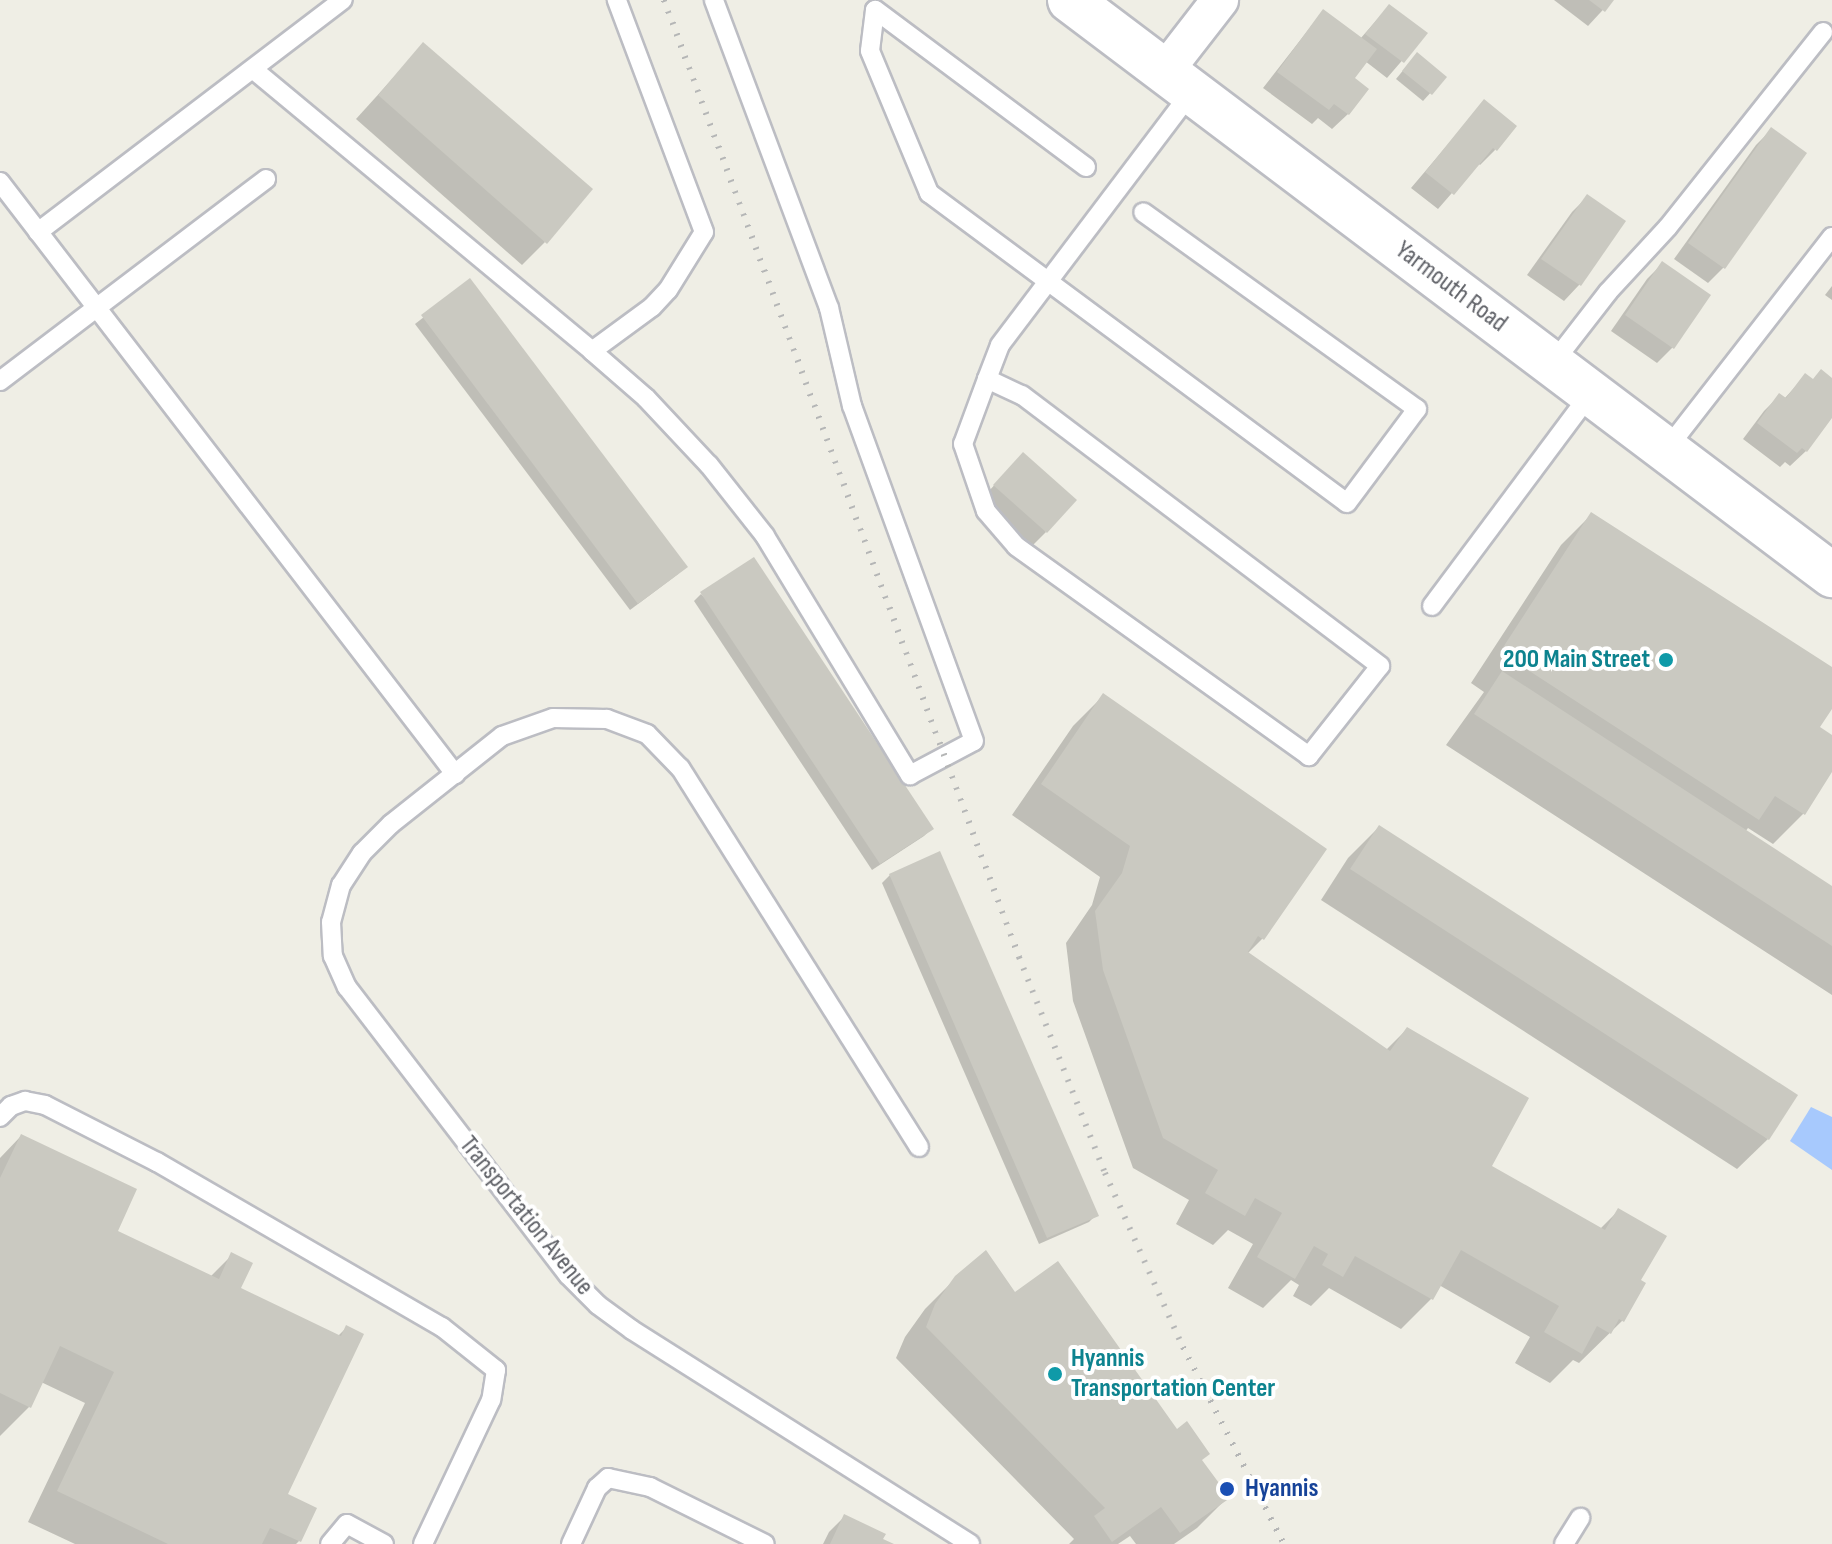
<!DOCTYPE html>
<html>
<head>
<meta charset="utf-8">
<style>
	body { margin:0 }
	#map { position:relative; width:1832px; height:1544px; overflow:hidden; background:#efeee5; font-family:"Sofia Sans Condensed",sans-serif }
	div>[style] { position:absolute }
	.water>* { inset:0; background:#a7c9fd }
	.shadow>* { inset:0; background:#0003 }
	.building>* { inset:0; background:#cac9c1 }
	.roads { filter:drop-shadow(2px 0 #bcbdc3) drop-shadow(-2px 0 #bcbdc3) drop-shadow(0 2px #bcbdc3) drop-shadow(0 -2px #bcbdc3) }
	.service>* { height:18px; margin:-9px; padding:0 9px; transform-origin:9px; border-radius:9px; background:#fff }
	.minor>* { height:36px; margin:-18px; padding:0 18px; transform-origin:18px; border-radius:18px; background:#fff }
	.secondary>* { height:44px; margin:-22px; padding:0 22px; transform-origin:22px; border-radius:22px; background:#fff }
	.rail>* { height:6px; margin-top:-3px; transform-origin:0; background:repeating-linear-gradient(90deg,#b5b6b6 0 2px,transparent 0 12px) }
	.dots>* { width:22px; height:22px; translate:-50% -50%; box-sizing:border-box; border:4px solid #fff; border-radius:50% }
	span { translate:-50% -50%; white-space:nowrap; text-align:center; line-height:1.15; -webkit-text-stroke:8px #fff; paint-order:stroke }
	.street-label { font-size:26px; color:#5d5f65 }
	.culture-label { font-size:26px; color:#0d838f; font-weight:700 }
	.right { translate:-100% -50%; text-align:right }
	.left { translate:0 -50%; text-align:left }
	.transit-label { font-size:26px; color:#164399; font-weight:700 }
</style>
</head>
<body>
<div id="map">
	<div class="water">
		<div style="clip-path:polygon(1811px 1107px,1832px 1117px,1832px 1170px,1790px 1141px)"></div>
	</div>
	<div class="shadow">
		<div style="clip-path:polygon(1554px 0,1612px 0,1588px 26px)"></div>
		<div style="clip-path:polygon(1389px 6px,1425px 34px,1387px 78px,1365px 61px,1352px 79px,1348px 114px,1332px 129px,1318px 118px,1312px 124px,1263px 88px,1323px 11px,1360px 39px)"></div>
		<div style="clip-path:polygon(423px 45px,545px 242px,522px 265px,356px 119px)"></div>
		<div style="clip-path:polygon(1410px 62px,1444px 78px,1423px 101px,1396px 79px)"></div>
		<div style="clip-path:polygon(1484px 102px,1495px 150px,1480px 165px,1478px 163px,1438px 209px,1411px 188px)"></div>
		<div style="clip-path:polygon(1771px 130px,1724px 267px,1708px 283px,1674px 259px,1756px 145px)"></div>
		<div style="clip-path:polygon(1587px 197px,1623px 222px,1579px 285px,1564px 301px,1527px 275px,1572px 212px)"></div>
		<div style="clip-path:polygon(1662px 264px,1709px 296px,1672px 348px,1657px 363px,1611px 331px,1647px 279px)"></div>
		<div style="clip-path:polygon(470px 281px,678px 574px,630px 610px,415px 324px)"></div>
		<div style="clip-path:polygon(1832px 286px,1832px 300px,1825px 295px)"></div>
		<div style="clip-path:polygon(1805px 376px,1812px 381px,1832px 381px,1832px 415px,1806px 451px,1790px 466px,1785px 462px,1780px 467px,1743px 439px,1764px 411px,1780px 395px,1784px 399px)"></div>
		<div style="clip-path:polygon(1008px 470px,1046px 532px,1031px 547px,979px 502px)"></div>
		<div style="clip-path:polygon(1591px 515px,1832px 670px,1832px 705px,1818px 728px,1832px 737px,1832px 769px,1803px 814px,1773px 844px,1748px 828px,1745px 832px,1832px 889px,1832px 995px,1446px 745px,1484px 692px,1471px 683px,1561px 545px)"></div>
		<div style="clip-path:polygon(701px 594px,931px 829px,924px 836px,872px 870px,694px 601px)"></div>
		<div style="clip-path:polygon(1103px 696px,1324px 850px,1262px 939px,1247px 954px,1386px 1050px,1407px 1029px,1489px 1166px,1600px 1229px,1618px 1211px,1639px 1281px,1644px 1284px,1622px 1321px,1579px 1363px,1573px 1360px,1550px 1383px,1515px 1363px,1530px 1337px,1439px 1285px,1431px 1299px,1401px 1329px,1329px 1288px,1311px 1306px,1293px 1296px,1299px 1285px,1291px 1280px,1263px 1308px,1228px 1288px,1253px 1244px,1228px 1230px,1213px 1245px,1176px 1224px,1189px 1200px,1133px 1168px,1073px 1001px,1066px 943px,1092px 905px,1100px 877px,1012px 815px,1073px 726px)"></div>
		<div style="clip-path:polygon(1379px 827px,1768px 1139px,1737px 1169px,1321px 900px,1348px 858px)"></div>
		<div style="clip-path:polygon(890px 875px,1096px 1215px,1089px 1222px,1039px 1244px,882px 883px)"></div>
		<div style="clip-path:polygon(21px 1136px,115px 1232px,210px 1277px,232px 1255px,238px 1289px,338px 1336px,346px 1328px,286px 1495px,299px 1541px,296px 1544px,75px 1544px,28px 1522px,85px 1403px,41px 1382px,29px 1407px,0 1436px,0 1158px)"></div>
		<div style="clip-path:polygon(957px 1277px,1014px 1295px,1176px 1432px,1227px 1498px,1197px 1528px,1174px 1544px,1136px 1544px,1130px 1536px,1118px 1544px,1069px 1544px,1074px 1539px,896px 1358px,905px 1337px,925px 1309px)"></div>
		<div style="clip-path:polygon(844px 1517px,880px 1540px,889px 1544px,823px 1544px,829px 1532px)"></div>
	</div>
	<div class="building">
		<div style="clip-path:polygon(1589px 0,1614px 0,1605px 12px)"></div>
		<div style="clip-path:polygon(1389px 4px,1428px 33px,1404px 63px,1365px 34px)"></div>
		<div style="clip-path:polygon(1323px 9px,1377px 49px,1355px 78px,1369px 89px,1349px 115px,1334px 104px,1329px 110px,1277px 72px)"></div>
		<div style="clip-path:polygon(423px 42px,593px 189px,547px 244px,378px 95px)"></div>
		<div style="clip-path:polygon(1417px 52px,1447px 77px,1432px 95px,1402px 71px)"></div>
		<div style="clip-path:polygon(1484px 99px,1517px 126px,1497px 151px,1493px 148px,1454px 195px,1425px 172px)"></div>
		<div style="clip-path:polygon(1771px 127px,1807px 153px,1725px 269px,1688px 243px)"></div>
		<div style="clip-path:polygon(1587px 194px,1626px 221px,1581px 286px,1541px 259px)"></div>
		<div style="clip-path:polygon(1662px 261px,1711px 295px,1674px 349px,1625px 315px)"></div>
		<div style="clip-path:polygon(470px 278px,688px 567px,638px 604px,421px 315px)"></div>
		<div style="clip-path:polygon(1821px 369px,1832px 378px,1832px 418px,1807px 452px,1802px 448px,1797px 453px,1757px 423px,1779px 393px,1786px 398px,1805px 373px,1813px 379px)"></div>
		<div style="clip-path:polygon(1023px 452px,1077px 500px,1047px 533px,993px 485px)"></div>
		<div style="clip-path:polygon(1591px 512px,1832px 667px,1832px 709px,1820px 727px,1832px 735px,1832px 772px,1805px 815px,1775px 796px,1759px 820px,1500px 652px)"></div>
		<div style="clip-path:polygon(754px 557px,934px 829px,880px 864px,700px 592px)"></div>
		<div style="clip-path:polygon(1502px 671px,1832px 886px,1832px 946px,1474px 714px)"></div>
		<div style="clip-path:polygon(1103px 693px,1327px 849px,1264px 940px,1258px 936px,1248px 952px,1390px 1051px,1407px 1027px,1529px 1098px,1492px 1166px,1605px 1230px,1618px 1208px,1667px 1236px,1641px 1280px,1646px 1283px,1624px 1322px,1619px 1319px,1611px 1334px,1597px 1326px,1582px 1354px,1544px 1332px,1559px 1306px,1461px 1250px,1433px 1300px,1355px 1256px,1343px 1277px,1322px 1265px,1328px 1254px,1314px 1246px,1295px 1279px,1257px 1257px,1282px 1213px,1255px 1198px,1245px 1216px,1205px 1193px,1218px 1170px,1163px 1138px,1103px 970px,1095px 911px,1122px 873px,1130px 846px,1041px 784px)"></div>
		<div style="clip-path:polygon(1379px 825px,1798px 1095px,1769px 1140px,1350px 869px)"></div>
		<div style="clip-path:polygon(940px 851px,1099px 1216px,1047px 1238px,889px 874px)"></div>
		<div style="clip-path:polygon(21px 1134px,137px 1189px,118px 1231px,219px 1279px,231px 1252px,253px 1263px,241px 1288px,341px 1336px,346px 1325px,364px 1334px,288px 1494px,317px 1508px,301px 1542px,270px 1528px,262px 1544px,168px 1544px,57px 1491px,114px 1372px,60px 1346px,31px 1408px,0 1393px,0 1178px)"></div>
		<div style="clip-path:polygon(986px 1250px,1015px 1292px,1058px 1261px,1177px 1429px,1187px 1421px,1210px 1454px,1202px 1460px,1230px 1498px,1180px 1533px,1161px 1507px,1112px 1542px,1094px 1516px,1105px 1508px,926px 1327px,935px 1304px,955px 1276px)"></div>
		<div style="clip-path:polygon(844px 1514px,886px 1534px,883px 1539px,894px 1544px,830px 1544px)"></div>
	</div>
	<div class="roads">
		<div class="service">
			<div style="left:254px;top:70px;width:440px;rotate:39.7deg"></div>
			<div style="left:592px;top:351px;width:72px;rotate:41deg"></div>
			<div style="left:646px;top:398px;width:92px;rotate:46.8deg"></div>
			<div style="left:709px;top:465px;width:90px;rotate:51.7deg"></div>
			<div style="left:765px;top:536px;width:280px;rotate:58.8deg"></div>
			<div style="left:910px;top:775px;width:72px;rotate:-28deg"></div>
			<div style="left:974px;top:741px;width:357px;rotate:-110deg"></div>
			<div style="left:852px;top:406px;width:101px;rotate:-103.2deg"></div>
			<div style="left:829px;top:308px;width:329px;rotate:-110.5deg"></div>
			<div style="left:1086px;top:167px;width:263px;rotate:-143.3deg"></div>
			<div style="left:875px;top:10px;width:41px;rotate:97deg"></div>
			<div style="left:870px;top:51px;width:154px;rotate:67.4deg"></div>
			<div style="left:929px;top:193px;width:520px;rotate:36.56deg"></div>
			<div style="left:1347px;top:503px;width:117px;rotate:-53.3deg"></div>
			<div style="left:1417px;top:409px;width:337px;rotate:-144.3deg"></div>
			<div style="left:0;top:182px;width:747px;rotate:52.45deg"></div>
			<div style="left:38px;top:232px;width:383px;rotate:-37.3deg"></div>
			<div style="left:592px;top:351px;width:74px;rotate:-36.3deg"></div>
			<div style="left:652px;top:307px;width:23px;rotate:-47deg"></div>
			<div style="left:668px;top:290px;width:68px;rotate:-58.2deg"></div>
			<div style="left:704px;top:232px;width:248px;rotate:-110.6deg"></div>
			<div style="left:1553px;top:363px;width:90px;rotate:-52.2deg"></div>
			<div style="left:1608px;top:292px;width:88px;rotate:-47.3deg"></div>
			<div style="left:1668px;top:227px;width:249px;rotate:-51.5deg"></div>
			<div style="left:987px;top:379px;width:38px;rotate:25deg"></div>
			<div style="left:1022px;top:395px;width:449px;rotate:37.1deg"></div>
			<div style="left:1380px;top:666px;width:115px;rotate:128.3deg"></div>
			<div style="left:1309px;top:756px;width:360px;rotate:-144.4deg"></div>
			<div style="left:1016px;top:546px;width:46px;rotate:-130.6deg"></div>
			<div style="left:986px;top:511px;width:71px;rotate:-108.9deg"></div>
			<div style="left:963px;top:444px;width:69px;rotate:-69.7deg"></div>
			<div style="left:987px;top:379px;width:36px;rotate:-69deg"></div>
			<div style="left:1000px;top:345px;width:317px;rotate:-52.9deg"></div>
			<div style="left:0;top:381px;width:334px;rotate:-37.2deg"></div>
			<div style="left:1666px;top:450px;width:270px;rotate:-52.1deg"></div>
			<div style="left:1432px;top:606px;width:264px;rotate:-53.3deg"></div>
			<div style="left:0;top:1117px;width:16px;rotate:-45deg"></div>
			<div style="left:11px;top:1106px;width:15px;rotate:-20deg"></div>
			<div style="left:25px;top:1101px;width:20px;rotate:11deg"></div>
			<div style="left:45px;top:1105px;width:126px;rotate:27deg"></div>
			<div style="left:157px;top:1162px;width:329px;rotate:30.1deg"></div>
			<div style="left:442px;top:1327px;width:69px;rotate:38.5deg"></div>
			<div style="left:496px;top:1370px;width:30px;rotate:99deg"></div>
			<div style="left:491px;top:1400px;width:159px;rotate:115.3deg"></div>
			<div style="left:919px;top:1147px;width:448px;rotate:-122.2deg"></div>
			<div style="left:680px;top:768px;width:47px;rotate:-134.1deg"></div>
			<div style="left:647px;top:734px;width:43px;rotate:-159.4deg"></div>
			<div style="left:607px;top:719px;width:54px;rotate:-178.9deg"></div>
			<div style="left:553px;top:718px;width:54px;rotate:160.6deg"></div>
			<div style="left:502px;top:736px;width:142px;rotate:141.6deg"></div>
			<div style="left:391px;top:824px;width:41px;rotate:135deg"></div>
			<div style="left:362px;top:853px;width:38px;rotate:123deg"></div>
			<div style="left:341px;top:885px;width:38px;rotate:105deg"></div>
			<div style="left:331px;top:922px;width:34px;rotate:87deg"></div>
			<div style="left:333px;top:956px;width:34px;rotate:66deg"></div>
			<div style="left:347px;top:987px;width:363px;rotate:52.5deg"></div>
			<div style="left:568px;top:1275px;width:42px;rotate:45deg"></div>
			<div style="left:598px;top:1305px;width:42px;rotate:36.3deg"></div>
			<div style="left:632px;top:1330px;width:400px;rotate:32.3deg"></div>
			<div style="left:330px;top:1544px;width:26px;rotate:-50deg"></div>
			<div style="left:347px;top:1524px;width:42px;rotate:28.4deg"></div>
			<div style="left:571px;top:1544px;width:62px;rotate:-65.1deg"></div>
			<div style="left:597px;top:1488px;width:15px;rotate:-42deg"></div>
			<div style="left:608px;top:1478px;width:43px;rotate:12.1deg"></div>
			<div style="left:650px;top:1487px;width:128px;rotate:26.4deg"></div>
			<div style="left:1564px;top:1544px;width:31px;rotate:-58deg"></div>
		</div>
		<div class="minor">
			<div style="left:1165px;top:71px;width:90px;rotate:-52.2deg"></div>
		</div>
		<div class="secondary">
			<div style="left:1070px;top:0;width:955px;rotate:37.04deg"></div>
		</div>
	</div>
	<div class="rail">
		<div style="left:664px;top:0;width:1021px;rotate:69.65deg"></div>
		<div style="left:1019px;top:957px;width:232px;rotate:68.3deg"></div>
		<div style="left:1105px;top:1173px;width:191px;rotate:65.9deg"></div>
		<div style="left:1183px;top:1347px;width:221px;rotate:62.9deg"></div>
	</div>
	<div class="dots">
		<div style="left:1666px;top:660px;background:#0f9aa8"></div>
		<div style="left:1055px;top:1374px;background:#0f9aa8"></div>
		<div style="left:1227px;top:1489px;background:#1a4fb4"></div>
	</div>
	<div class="street-label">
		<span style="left:1451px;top:287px;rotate:37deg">Yarmouth Road</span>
		<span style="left:526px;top:1216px;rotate:51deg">Transportation Avenue</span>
	</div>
	<div class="culture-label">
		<span class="right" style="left:1650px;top:660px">200 Main Street</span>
		<span class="left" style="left:1071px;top:1374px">Hyannis<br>Transportation Center</span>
	</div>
	<div class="transit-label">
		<span class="left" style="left:1245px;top:1489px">Hyannis</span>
	</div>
</div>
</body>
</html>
